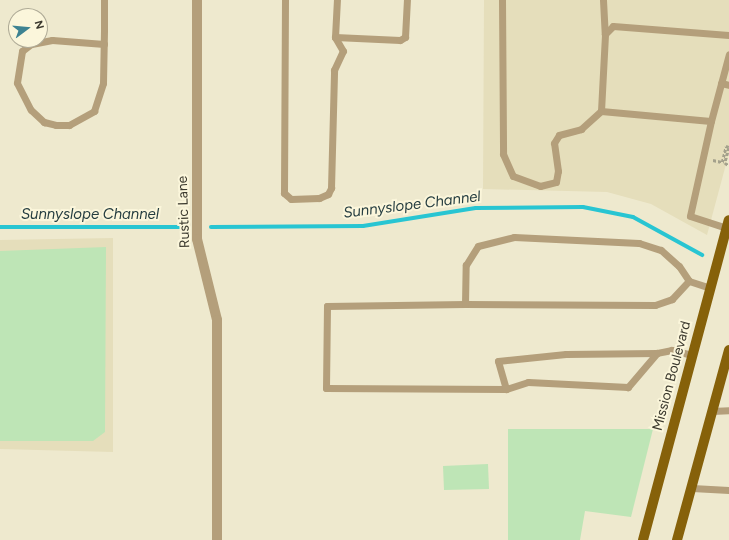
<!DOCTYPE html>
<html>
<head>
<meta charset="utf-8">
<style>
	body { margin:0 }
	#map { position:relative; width:729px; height:540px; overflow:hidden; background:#eee9ce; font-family:Figtree,sans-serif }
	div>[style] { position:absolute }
	.built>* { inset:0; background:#e5debb }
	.green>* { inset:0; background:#bee5b6 }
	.stream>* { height:4px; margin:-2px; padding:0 2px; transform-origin:2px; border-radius:2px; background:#28c5d2 }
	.path>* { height:2.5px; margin-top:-1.25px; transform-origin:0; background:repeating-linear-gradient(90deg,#a4a18c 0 3px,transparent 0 5px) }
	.service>* { height:7px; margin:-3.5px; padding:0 3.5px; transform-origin:3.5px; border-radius:3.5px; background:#b49f7b }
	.minor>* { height:10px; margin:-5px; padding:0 5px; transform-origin:5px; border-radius:5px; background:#b49f7b }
	.primary>* { height:10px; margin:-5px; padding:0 5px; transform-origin:5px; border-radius:5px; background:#86610a }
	span { translate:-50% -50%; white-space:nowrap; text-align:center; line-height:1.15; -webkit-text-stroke:4px #fbf6db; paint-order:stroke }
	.street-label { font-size:14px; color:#3b392e }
	.water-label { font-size:15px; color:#253d40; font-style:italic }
	.north { position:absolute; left:8px; top:8px; width:40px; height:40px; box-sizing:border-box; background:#fbf6db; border:1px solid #aeaa96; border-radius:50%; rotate:74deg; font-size:11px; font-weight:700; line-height:16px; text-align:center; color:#3b392e }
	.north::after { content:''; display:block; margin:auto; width:14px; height:18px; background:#3e8391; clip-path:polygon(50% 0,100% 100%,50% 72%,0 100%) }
</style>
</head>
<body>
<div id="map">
	<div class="built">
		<div style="clip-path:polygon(484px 0,729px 0,729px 153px,707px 235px,651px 204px,607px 192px,483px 189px)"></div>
		<div style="clip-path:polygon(113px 238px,113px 452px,0 449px,0 240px)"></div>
	</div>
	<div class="green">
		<div style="clip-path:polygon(106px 247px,105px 432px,93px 441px,0 441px,0 251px)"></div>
		<div style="clip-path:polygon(508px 429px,653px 429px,631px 517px,585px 511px,580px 540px,508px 540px)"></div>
		<div style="clip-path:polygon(488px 464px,489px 489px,444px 490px,443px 466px)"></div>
	</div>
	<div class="stream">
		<div style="left:0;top:227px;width:181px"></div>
		<div style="left:211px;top:227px;width:152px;rotate:-0.4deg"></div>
		<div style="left:363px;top:226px;width:114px;rotate:-9.1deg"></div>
		<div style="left:476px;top:208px;width:107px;rotate:-0.5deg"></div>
		<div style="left:583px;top:207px;width:51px;rotate:11.3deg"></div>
		<div style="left:633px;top:217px;width:79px;rotate:28.8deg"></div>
	</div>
	<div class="path">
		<div style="left:729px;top:148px;width:16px;rotate:105deg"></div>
		<div style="left:725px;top:163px;width:4px;rotate:27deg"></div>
		<div style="left:713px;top:160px;width:9px;rotate:13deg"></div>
		<div style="left:722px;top:162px;width:16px;rotate:-76deg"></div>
		<div style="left:726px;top:146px;width:3px;rotate:18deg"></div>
	</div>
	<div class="service">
		<div style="left:285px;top:0;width:193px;rotate:90.3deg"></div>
		<div style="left:284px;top:193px;width:9px;rotate:41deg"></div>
		<div style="left:291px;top:199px;width:28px;rotate:-2deg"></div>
		<div style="left:319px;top:198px;width:10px;rotate:-24deg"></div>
		<div style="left:328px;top:194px;width:7px;rotate:-63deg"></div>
		<div style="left:331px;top:188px;width:118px;rotate:-88.5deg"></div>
		<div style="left:334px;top:70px;width:21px;rotate:-65deg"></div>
		<div style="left:343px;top:51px;width:16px;rotate:-120deg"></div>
		<div style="left:335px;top:37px;width:37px;rotate:-87deg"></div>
		<div style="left:502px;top:0;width:154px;rotate:89.6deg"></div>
		<div style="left:503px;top:154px;width:24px;rotate:66deg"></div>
		<div style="left:513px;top:176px;width:29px;rotate:20deg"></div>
		<div style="left:540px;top:186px;width:16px;rotate:-14deg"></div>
		<div style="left:556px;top:182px;width:11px;rotate:-80deg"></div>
		<div style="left:558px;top:171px;width:28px;rotate:-98deg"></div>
		<div style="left:554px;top:143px;width:9px;rotate:-58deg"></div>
		<div style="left:559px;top:135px;width:23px;rotate:-15deg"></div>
		<div style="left:581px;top:129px;width:27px;rotate:-42deg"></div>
		<div style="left:601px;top:111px;width:110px;rotate:5.2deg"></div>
		<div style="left:711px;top:121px;width:97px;rotate:102.5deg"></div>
		<div style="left:690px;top:216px;width:39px;rotate:18deg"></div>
		<div style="left:603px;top:0;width:34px;rotate:87deg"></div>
		<div style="left:335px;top:37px;width:65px;rotate:2.6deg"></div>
		<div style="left:400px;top:40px;width:6px;rotate:-31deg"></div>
		<div style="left:405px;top:37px;width:37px;rotate:-87deg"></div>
		<div style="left:104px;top:44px;width:52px;rotate:-175.6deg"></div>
		<div style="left:52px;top:40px;width:21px;rotate:169deg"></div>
		<div style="left:31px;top:44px;width:11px;rotate:142deg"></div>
		<div style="left:22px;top:51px;width:32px;rotate:99deg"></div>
		<div style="left:17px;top:83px;width:30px;rotate:63deg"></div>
		<div style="left:31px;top:110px;width:18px;rotate:43deg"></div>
		<div style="left:44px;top:122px;width:12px;rotate:14deg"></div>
		<div style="left:56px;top:125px;width:13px"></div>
		<div style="left:69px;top:125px;width:29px;rotate:-29deg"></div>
		<div style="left:94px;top:111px;width:29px;rotate:-72deg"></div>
		<div style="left:103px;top:83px;width:53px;rotate:-88.9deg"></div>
		<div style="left:104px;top:30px;width:30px;rotate:-90deg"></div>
		<div style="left:721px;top:83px;width:8px;rotate:14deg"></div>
		<div style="left:601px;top:111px;width:77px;rotate:-87deg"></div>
		<div style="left:605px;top:34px;width:11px;rotate:-45deg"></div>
		<div style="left:613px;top:26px;width:116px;rotate:4.4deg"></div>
		<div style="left:711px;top:121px;width:69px;rotate:-75deg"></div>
		<div style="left:465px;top:304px;width:190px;rotate:0.3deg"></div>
		<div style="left:655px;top:305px;width:18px;rotate:-19deg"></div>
		<div style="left:672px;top:299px;width:25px;rotate:-47deg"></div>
		<div style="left:692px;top:355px;width:21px;rotate:-166deg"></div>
		<div style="left:672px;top:350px;width:15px;rotate:169deg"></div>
		<div style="left:657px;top:353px;width:45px;rotate:130.5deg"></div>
		<div style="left:628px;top:387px;width:100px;rotate:-177.1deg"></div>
		<div style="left:528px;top:382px;width:23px;rotate:162deg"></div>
		<div style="left:506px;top:389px;width:180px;rotate:-179.7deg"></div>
		<div style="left:326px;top:388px;width:82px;rotate:-89.3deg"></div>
		<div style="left:327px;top:306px;width:138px;rotate:-0.8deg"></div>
		<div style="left:465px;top:304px;width:39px;rotate:-89deg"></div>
		<div style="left:466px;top:265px;width:22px;rotate:-58deg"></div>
		<div style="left:478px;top:246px;width:37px;rotate:-14deg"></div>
		<div style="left:514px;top:237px;width:125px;rotate:2.7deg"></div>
		<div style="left:639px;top:243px;width:23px;rotate:18deg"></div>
		<div style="left:661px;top:250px;width:24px;rotate:42deg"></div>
		<div style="left:679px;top:266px;width:18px;rotate:56deg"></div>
		<div style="left:689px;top:281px;width:23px;rotate:18deg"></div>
		<div style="left:506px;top:389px;width:29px;rotate:-106deg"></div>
		<div style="left:498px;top:361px;width:68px;rotate:-5.9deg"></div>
		<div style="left:566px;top:354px;width:91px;rotate:-0.6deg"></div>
		<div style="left:712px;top:411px;width:17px;rotate:-3deg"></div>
		<div style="left:692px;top:488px;width:37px;rotate:3deg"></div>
	</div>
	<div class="minor">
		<div style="left:197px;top:0;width:239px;rotate:90deg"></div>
		<div style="left:197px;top:239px;width:83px;rotate:76.1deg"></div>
		<div style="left:217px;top:320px;width:220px;rotate:90deg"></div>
	</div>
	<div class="primary">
		<div style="left:643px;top:540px;width:331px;rotate:-75deg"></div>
		<div style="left:677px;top:540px;width:197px;rotate:-74.7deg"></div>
	</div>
	<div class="street-label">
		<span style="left:184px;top:212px;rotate:-92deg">Rustic Lane</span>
		<span style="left:672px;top:376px;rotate:-75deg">Mission Boulevard</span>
	</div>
	<div class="water-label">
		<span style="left:412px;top:205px;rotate:-7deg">Sunnyslope Channel</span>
		<span style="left:90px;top:215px">Sunnyslope Channel</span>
	</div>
	<div class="north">N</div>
</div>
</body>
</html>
